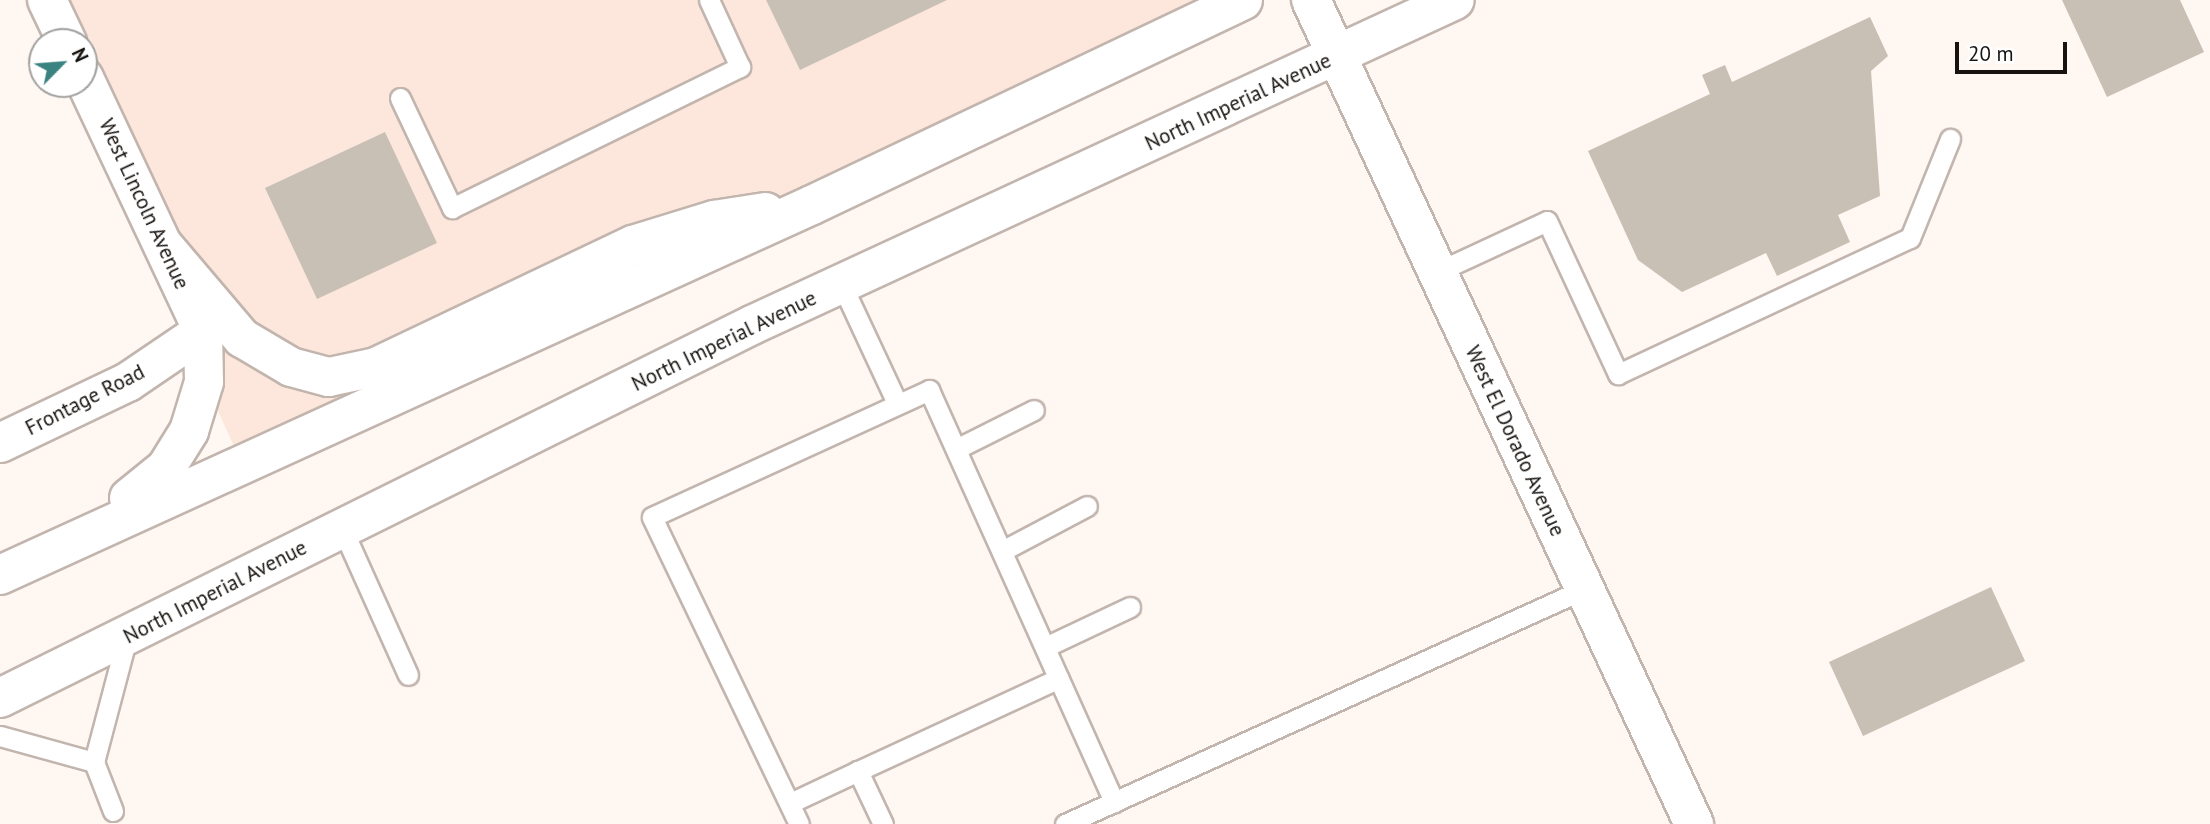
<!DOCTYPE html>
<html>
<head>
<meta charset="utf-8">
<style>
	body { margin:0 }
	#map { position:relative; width:2210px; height:824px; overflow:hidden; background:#fff7f2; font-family:"PT Sans",sans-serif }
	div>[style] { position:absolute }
	.built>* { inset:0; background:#fde7dc }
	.building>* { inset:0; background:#c8c0b5 }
	.roads { filter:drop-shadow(2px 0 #c2b5ae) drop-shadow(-2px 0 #c2b5ae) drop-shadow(0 2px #c2b5ae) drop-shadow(0 -2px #c2b5ae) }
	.service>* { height:19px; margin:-9.5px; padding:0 9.5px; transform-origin:9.5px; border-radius:9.5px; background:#fff }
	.minor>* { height:38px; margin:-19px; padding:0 19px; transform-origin:19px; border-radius:19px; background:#fff }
	.trunk>* { height:38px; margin:-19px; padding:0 19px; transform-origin:19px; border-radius:19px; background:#fff }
	span { translate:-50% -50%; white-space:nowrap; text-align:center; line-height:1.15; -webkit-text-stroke:7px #fff; paint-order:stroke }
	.street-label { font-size:21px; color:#171310 }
	.north { position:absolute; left:28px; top:28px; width:70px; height:70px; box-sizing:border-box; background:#fff; border:2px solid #a2a19f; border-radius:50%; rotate:65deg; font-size:19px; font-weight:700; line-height:28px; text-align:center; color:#171310 }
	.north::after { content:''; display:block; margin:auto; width:24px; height:32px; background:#3b8381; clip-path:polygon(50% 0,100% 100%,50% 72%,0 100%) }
	.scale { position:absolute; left:1955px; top:42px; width:112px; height:32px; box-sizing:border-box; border:4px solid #171310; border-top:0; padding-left:9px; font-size:21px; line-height:24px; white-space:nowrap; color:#171310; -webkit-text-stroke:5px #fff; paint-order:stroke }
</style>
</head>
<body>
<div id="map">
	<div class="built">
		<div style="clip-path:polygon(33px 0,1214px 0,241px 462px,71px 84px,84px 84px,84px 42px)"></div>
	</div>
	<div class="building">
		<div style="clip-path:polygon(766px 0,947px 0,800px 70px)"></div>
		<div style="clip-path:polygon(2062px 0,2180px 0,2204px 52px,2107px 97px)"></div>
		<div style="clip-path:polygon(1870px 17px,1888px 56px,1871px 71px,1880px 196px,1838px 215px,1850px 242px,1777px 276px,1766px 253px,1682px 292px,1638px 260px,1588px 151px,1710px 94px,1702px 75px,1725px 65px,1732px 82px)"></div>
		<div style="clip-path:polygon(385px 132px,437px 243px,317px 299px,265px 188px)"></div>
		<div style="clip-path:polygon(1991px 587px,2025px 661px,1863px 736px,1829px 662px)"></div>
	</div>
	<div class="roads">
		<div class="service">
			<div style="left:400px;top:98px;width:122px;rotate:64.7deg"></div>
			<div style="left:452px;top:208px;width:321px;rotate:-26.1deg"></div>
			<div style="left:740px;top:67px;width:74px;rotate:-114.8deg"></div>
			<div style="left:1437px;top:272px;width:121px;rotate:-24.9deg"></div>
			<div style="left:1547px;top:221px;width:169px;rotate:65.1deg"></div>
			<div style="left:1618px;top:374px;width:322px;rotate:-25deg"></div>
			<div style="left:1910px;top:238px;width:107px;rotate:-68deg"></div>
			<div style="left:842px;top:285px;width:128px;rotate:65deg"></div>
			<div style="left:956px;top:449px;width:87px;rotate:-26.6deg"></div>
			<div style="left:342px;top:528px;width:161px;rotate:65.8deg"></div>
			<div style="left:1002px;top:551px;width:96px;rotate:-27.9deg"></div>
			<div style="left:1045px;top:647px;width:94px;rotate:-25.2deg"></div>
			<div style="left:0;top:736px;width:98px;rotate:15.5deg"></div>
			<div style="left:790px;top:803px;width:75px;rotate:-25.2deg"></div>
			<div style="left:113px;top:811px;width:53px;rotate:-111.2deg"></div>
			<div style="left:94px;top:762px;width:129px;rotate:-75.2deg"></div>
			<div style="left:799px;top:824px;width:340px;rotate:-115.6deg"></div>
			<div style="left:652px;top:517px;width:305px;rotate:-24.6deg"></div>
			<div style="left:929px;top:390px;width:452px;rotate:65.8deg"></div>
			<div style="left:883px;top:824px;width:59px;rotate:-115.3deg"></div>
			<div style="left:858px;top:771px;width:221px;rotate:-24.8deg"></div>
			<div style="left:1065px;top:824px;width:570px;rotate:-24.36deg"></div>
		</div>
		<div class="minor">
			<div style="left:47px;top:0;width:47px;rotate:64.5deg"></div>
			<div style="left:1311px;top:0;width:909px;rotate:65.07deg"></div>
			<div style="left:0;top:443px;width:142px;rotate:-25.5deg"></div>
			<div style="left:128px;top:382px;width:91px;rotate:-34.2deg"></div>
			<div style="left:203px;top:331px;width:280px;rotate:-115.2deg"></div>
		</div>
		<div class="trunk">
			<div style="left:163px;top:245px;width:122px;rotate:49.7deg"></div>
			<div style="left:242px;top:338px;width:57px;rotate:30.6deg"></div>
			<div style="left:291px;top:367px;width:39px;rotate:15deg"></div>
			<div style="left:329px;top:377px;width:48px;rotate:-12deg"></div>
			<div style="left:376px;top:367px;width:284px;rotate:-25.4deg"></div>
			<div style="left:633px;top:245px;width:85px;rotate:-17.2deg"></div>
			<div style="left:714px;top:220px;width:52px;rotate:-8.9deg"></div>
			<div style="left:129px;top:498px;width:48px;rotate:-39deg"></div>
			<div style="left:166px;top:468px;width:44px;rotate:-58.1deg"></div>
			<div style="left:189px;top:431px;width:51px;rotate:-73deg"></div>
			<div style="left:204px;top:382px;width:51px;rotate:-91.1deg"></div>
			<div style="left:0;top:575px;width:892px;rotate:-24.5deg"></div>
			<div style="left:812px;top:205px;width:477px;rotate:-25.4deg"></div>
			<div style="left:0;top:698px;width:839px;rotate:-26.38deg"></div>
			<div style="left:752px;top:325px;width:774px;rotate:-24.81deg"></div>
		</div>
	</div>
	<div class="street-label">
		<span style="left:1238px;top:102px;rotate:-25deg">North Imperial Avenue</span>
		<span style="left:144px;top:204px;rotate:65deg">West Lincoln Avenue</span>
		<span style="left:724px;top:341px;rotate:-26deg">North Imperial Avenue</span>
		<span style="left:85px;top:400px;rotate:-27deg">Frontage Road</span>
		<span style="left:1515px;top:441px;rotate:65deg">West El Dorado Avenue</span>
		<span style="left:215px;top:592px;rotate:-27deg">North Imperial Avenue</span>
	</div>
	<div class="north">N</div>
	<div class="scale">20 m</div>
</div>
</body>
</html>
